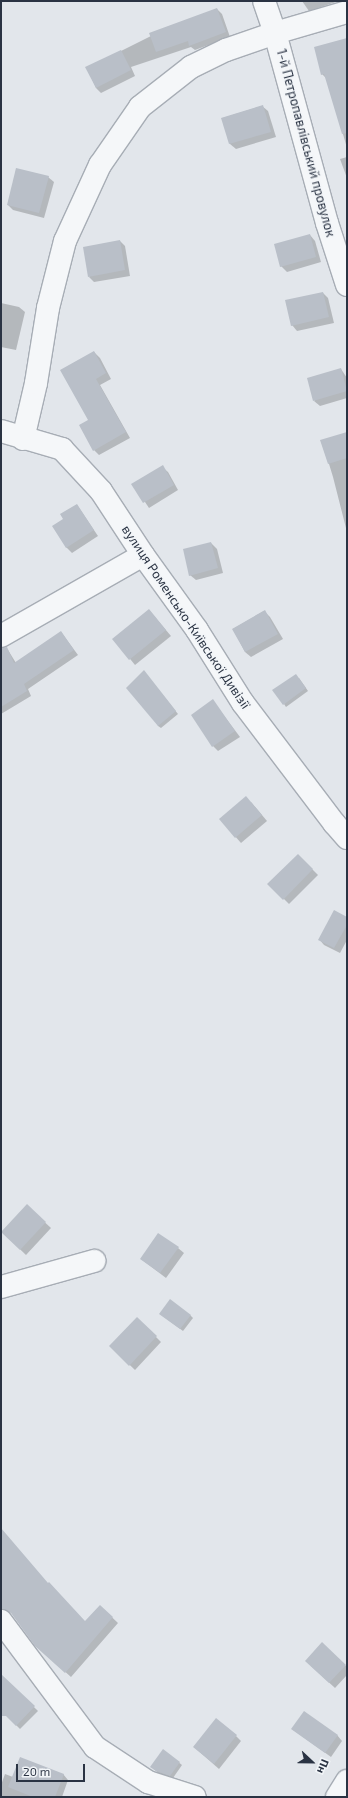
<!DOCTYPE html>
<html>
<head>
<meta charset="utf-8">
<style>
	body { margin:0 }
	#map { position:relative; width:348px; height:1798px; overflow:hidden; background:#e2e6eb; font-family:"Exo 2",sans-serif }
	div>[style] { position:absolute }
	.shadow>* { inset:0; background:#0003 }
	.building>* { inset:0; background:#b9bfc8 }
	.roads { filter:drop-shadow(1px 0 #a7adb5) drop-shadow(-1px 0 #a7adb5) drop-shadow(0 1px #a7adb5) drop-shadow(0 -1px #a7adb5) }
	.street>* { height:22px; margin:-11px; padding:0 11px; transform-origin:11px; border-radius:11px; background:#f5f7f9 }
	span { translate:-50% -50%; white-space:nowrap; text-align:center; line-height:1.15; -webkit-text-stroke:3px #f2f5f8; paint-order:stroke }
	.street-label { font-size:13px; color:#2a3343 }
	.frame { position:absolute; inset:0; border:2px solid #2a3343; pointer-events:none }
	.north { position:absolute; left:292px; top:1742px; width:40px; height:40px; -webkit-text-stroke:3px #f2f5f8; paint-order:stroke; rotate:112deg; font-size:11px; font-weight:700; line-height:16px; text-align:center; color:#2a3343 }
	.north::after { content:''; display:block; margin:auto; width:14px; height:18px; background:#2a3343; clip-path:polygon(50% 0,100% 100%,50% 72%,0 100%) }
	.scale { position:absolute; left:16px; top:1764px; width:69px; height:18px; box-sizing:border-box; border:2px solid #2a3343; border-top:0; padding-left:5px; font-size:12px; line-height:14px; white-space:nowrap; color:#2a3343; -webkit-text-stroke:3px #f2f5f8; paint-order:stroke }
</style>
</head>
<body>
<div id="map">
	<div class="shadow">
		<div style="clip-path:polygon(302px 1px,339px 1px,309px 11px)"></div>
		<div style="clip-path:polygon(217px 9px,222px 14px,230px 37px,195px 50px,191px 47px,131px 67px,135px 76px,101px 93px,96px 88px,87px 68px,151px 36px)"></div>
		<div style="clip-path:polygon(347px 40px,347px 148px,327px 79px,322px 74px)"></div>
		<div style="clip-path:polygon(262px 106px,268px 111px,276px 137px,236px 149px,230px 144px,223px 118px)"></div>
		<div style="clip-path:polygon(347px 157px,347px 178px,340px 159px)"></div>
		<div style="clip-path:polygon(48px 177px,54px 182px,44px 218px,13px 210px,8px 205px)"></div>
		<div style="clip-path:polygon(310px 235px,315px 241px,321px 262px,287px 272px,281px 266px)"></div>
		<div style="clip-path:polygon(120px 241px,125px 246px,130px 276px,94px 282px,89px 277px)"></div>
		<div style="clip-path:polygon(323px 293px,328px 298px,334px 323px,297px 331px,292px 325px)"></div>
		<div style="clip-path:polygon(1px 303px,19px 307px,25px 312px,16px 350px,1px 347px)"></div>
		<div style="clip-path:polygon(94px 352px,100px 358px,111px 379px,100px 385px,130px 438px,99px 455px,94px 450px,89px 421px)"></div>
		<div style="clip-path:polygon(341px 369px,347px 378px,347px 398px,320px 406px,314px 401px)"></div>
		<div style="clip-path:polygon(347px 433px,347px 532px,333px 477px,322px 441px)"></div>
		<div style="clip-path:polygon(162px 467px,168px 472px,178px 490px,149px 508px,133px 484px)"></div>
		<div style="clip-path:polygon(77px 505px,98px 536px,72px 553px,66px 547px,65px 520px)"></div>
		<div style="clip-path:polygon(211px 543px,217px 549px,223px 573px,196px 580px,190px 575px)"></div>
		<div style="clip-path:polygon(149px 610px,171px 636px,135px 665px,114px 639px)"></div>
		<div style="clip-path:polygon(264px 611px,270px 617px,283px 639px,251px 657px,245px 652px,233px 629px)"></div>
		<div style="clip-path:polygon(61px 632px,78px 655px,28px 689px,31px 696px,1px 714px,1px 653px,8px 650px,16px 663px)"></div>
		<div style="clip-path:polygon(146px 674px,178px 714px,161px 728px,158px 726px)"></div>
		<div style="clip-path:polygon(299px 678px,308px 691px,286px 707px,284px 704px)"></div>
		<div style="clip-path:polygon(213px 701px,240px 737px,218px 751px,213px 746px)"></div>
		<div style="clip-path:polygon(251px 802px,267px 821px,241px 843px,220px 819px)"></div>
		<div style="clip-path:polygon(298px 855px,318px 875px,289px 904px,269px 884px)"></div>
		<div style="clip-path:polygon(347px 918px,347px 940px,340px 953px,324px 945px,319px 939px)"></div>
		<div style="clip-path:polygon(27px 1206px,51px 1228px,26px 1255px,2px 1232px)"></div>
		<div style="clip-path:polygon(178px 1248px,184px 1253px,166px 1278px,141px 1259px)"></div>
		<div style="clip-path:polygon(160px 1314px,190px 1315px,193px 1318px,183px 1331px)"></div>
		<div style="clip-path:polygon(137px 1318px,161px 1342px,135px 1370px,110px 1346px)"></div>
		<div style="clip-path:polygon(1px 1542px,85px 1622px,100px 1606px,118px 1623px,71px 1677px,42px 1651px,1px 1591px)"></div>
		<div style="clip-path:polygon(322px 1644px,347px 1667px,347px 1675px,335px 1688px,311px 1666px)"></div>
		<div style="clip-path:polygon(1px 1675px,38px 1711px,20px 1729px,1px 1710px)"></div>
		<div style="clip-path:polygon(292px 1729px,337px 1735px,342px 1741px,331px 1757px)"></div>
		<div style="clip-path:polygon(236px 1736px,241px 1741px,219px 1769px,194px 1747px)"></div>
		<div style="clip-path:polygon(163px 1750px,182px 1765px,173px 1778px,159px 1774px,154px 1769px)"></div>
		<div style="clip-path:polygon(5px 1774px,13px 1777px,63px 1774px,68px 1780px,62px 1797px,1px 1797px,1px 1785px)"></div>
	</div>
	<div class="building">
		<div style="clip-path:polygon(217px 8px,226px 32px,189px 46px,188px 41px,156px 52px,149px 33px)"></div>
		<div style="clip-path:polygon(347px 38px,347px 133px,342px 134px,324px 74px,321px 75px,314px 47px)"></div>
		<div style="clip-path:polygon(121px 50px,131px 70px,96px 88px,85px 67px)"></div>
		<div style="clip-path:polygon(263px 105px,271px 132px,229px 144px,221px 118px)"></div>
		<div style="clip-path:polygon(16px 168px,49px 176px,39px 213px,7px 205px)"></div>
		<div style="clip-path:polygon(310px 234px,316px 257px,280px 267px,274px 244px)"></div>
		<div style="clip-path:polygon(120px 240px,125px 270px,88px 277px,83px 247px)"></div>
		<div style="clip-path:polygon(323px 292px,329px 317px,291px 326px,285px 300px)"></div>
		<div style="clip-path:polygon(94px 351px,106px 373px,96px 379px,126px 432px,93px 451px,79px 425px,88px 420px,60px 370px)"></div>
		<div style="clip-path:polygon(341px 368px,347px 391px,313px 401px,307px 378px)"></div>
		<div style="clip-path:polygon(347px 432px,347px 458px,328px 464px,320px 440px)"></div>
		<div style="clip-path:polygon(163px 465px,174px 485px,143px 503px,131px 484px)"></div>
		<div style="clip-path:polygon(77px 504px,94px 530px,66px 548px,52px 526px,63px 519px,60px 514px)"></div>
		<div style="clip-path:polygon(211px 542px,218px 568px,189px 576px,183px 549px)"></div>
		<div style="clip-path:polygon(149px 609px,166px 630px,129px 660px,112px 639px)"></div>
		<div style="clip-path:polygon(265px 610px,278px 634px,245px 652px,232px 629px)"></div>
		<div style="clip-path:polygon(61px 631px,74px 650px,24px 684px,27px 691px,1px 707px,1px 648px,7px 647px,14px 663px)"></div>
		<div style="clip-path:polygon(144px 670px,176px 711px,158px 726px,126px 688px)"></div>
		<div style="clip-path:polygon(296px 674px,306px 688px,283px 705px,272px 690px)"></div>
		<div style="clip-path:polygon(213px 699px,235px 731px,212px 747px,191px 715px)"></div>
		<div style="clip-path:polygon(246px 796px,262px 815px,235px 838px,219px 819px)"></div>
		<div style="clip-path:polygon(298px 854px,313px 869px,283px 900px,267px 884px)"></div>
		<div style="clip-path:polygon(334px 910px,347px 917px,347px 925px,334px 948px,318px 940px)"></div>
		<div style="clip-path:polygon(27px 1204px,46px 1222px,20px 1250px,1px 1232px)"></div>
		<div style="clip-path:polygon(158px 1233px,179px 1247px,160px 1273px,140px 1259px)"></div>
		<div style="clip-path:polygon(170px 1299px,191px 1315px,180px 1329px,159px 1314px)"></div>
		<div style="clip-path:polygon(137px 1317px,157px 1336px,129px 1366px,109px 1346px)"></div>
		<div style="clip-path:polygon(1px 1528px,48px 1583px,49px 1582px,85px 1621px,100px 1605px,113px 1617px,65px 1673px,35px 1646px,11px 1613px,1px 1609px)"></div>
		<div style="clip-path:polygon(322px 1642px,346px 1665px,329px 1683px,305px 1661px)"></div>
		<div style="clip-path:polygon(1px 1674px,35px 1706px,16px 1726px,6px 1716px,1px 1716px)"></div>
		<div style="clip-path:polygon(304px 1711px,338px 1735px,325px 1753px,291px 1729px)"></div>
		<div style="clip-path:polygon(216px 1718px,237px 1735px,214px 1764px,193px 1747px)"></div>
		<div style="clip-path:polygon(163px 1749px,180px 1762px,170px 1776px,156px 1771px,150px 1767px)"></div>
		<div style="clip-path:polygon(20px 1757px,64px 1774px,55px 1797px,33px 1797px,8px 1787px)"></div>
	</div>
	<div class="roads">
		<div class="street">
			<div style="left:264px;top:1px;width:34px;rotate:71deg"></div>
			<div style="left:275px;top:33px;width:197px;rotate:74.7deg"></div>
			<div style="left:327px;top:223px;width:65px;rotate:72.1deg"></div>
			<div style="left:1px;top:431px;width:64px;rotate:16.4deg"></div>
			<div style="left:62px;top:449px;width:57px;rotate:47.1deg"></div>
			<div style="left:101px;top:491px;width:77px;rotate:56.7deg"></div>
			<div style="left:143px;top:555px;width:92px;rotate:54.2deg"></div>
			<div style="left:197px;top:630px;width:86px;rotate:57.8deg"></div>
			<div style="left:243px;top:703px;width:151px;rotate:52.8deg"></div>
			<div style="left:334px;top:823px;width:20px;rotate:49deg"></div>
			<div style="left:23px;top:439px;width:57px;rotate:-76.9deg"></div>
			<div style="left:36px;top:383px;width:76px;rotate:-80.9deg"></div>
			<div style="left:48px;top:308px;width:69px;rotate:-75.8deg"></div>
			<div style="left:65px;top:241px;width:84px;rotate:-65.3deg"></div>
			<div style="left:100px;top:165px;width:70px;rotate:-55.4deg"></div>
			<div style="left:140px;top:107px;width:65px;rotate:-38.1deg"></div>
			<div style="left:191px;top:67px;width:39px;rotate:-26deg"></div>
			<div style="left:226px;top:50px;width:52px;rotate:-19.1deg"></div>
			<div style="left:275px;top:33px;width:75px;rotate:-16.3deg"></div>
			<div style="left:1px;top:636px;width:163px;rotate:-29.7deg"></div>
			<div style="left:1px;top:1287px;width:97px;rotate:-15.6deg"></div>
			<div style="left:1px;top:1621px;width:157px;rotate:53.3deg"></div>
			<div style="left:95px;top:1747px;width:64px;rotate:33.4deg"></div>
			<div style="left:148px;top:1782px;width:49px;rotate:17.7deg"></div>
			<div style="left:337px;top:1797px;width:19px;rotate:-58deg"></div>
		</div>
	</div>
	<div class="street-label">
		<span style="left:306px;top:143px;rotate:75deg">1-й Петропавлівський провулок</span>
		<span style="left:186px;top:617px;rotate:56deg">вулиця Роменсько-Київської Дивізії</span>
	</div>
	<div class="frame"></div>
	<div class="north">Пн</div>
	<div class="scale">20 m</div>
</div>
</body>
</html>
